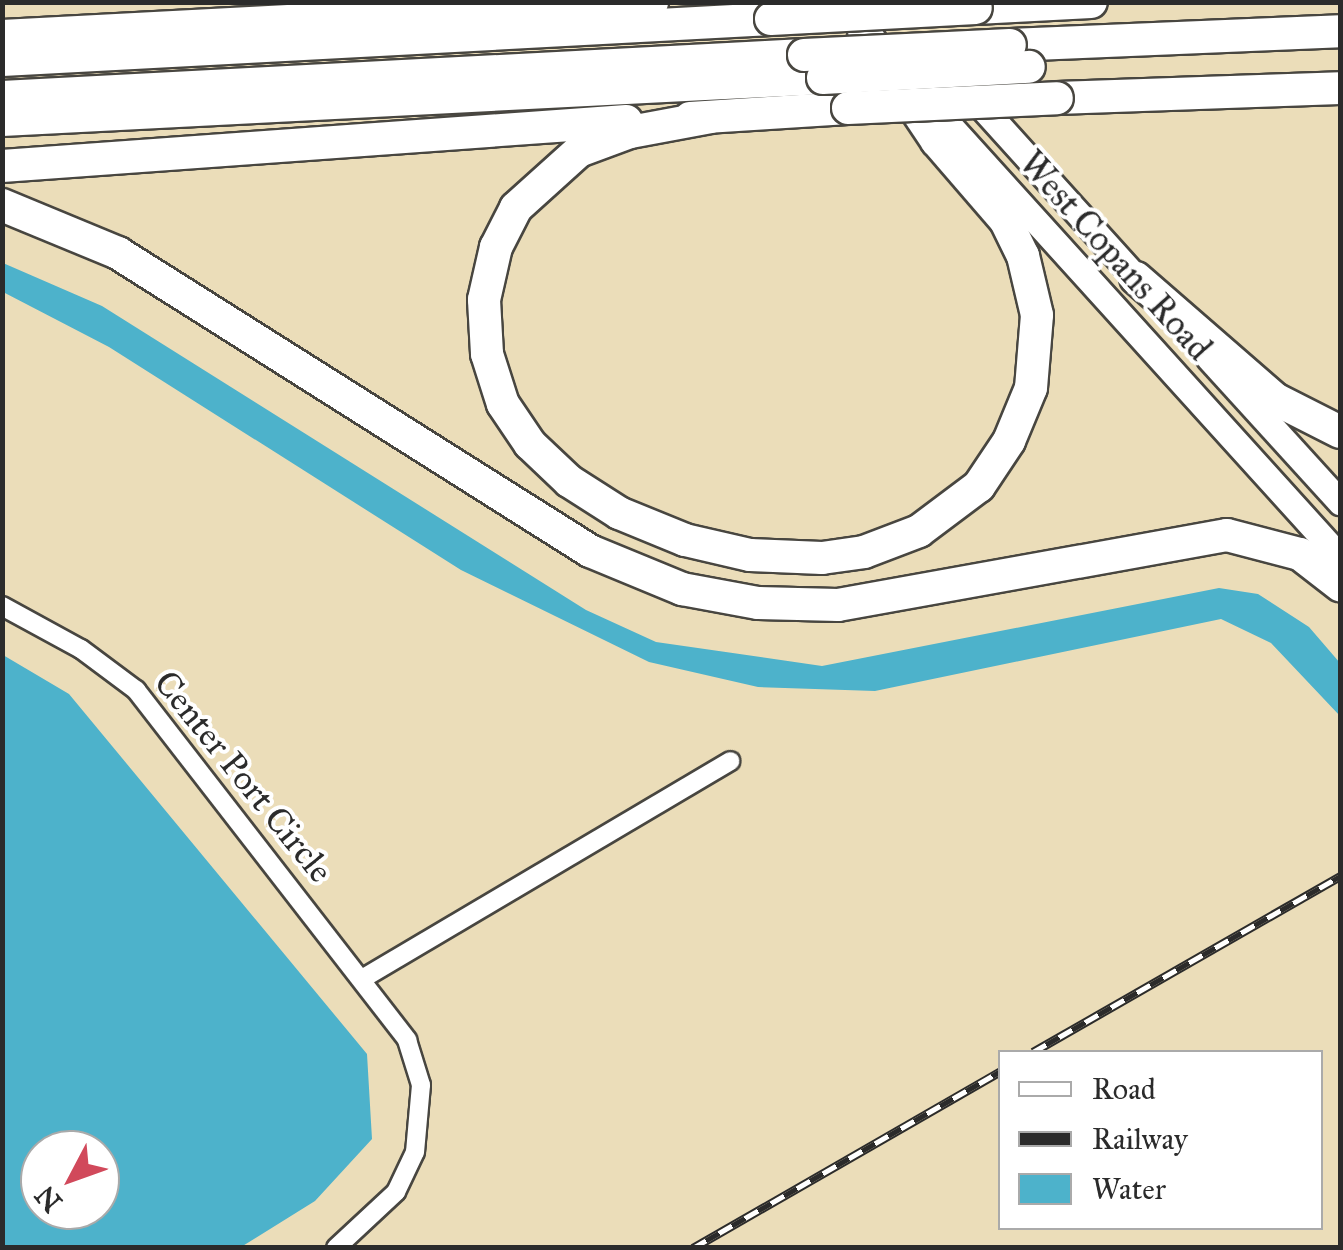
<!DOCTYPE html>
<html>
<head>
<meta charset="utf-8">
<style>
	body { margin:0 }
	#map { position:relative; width:1343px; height:1250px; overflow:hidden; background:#ebddb9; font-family:"IM FELL Great Primer",serif }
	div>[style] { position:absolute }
	.water>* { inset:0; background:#4db2cb }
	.roads { filter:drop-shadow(2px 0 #484640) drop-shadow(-2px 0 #484640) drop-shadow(0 2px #484640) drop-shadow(0 -2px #484640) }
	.street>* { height:18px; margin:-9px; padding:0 9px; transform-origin:9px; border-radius:9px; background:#fff }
	.secondary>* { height:25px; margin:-12.5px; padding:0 12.5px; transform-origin:12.5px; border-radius:12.5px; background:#fff }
	.highway>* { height:32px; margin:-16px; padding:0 16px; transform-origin:16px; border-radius:16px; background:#fff }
	.rail>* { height:9px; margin-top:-4.5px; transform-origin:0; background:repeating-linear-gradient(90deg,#fff 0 15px,#2b2b2b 0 30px); box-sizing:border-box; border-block:2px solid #2b2b2b }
	.bridges { filter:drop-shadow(2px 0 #484640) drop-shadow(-2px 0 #484640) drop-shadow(0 2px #484640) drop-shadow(0 -2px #484640) }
	.highway-bridge>* { height:32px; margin:-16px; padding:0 16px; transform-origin:16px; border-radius:16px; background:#fff }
	span { translate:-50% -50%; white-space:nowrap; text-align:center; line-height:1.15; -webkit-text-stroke:8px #fff; paint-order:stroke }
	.street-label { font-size:35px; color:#2b2b2b }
	.frame { position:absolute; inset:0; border:5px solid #2b2b2b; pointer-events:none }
	.legend { position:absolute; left:998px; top:1050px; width:325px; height:180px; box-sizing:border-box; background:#fff; border:2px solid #aaa; margin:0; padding:12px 18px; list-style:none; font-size:30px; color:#2b2b2b }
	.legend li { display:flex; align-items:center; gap:20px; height:50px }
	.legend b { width:50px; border:2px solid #aaa }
	.north { position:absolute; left:20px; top:1130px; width:100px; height:100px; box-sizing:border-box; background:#fff; border:2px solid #aaa; border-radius:50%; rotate:229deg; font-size:28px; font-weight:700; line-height:40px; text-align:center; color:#2b2b2b }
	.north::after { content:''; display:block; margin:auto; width:35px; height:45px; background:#d1495b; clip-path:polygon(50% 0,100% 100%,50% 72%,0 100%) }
</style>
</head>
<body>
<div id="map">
	<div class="water">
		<div style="clip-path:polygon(3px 263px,102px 306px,586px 610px,656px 642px,822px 666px,1219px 588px,1258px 594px,1309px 627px,1340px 663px,1340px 716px,1271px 643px,1221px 619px,875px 691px,758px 687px,649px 662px,461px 570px,109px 347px,3px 292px)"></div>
		<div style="clip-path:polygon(evenodd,3px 655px,69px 694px,367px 1054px,372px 1139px,315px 1201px,241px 1247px,3px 1247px,3px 655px,40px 1150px,100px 1150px,100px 1210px,40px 1210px,40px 1150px)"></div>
	</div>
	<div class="roads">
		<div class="street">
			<div style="left:2px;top:606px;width:90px;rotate:28.6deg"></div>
			<div style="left:81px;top:649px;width:69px;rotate:36.7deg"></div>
			<div style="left:136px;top:690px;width:443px;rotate:52.2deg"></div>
			<div style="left:407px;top:1040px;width:47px;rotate:72.7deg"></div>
			<div style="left:421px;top:1085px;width:67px;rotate:95.1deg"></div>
			<div style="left:415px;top:1152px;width:44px;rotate:115.4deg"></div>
			<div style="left:396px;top:1192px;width:82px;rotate:137deg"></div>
			<div style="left:362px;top:979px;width:428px;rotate:-30.6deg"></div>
		</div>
		<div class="secondary">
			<div style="left:921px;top:94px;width:624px;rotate:47.86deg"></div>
			<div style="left:971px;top:95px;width:264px;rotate:47.9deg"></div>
			<div style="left:1209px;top:358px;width:195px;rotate:47.7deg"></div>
		</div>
		<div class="highway">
			<div style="left:976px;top:8px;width:115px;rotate:-3deg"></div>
			<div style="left:2px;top:36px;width:651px;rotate:-2.99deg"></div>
			<div style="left:1010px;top:45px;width:330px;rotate:-2.4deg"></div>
			<div style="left:2px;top:60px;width:770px;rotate:-3.05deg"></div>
			<div style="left:2px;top:97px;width:803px;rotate:-3deg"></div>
			<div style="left:1057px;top:98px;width:283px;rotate:-2deg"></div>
			<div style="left:711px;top:117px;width:82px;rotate:169.5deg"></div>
			<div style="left:630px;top:132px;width:54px;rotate:159.6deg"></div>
			<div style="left:579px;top:151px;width:85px;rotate:137.9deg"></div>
			<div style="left:516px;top:208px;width:44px;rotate:117.1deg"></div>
			<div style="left:496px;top:247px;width:54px;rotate:102.8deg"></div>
			<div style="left:484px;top:300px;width:54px;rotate:86.8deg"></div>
			<div style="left:487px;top:354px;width:52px;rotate:72.3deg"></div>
			<div style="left:503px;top:404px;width:48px;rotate:56deg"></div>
			<div style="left:530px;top:444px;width:54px;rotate:43.5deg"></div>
			<div style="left:569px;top:481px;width:59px;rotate:32.6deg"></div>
			<div style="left:619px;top:513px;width:71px;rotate:22.2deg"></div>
			<div style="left:685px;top:540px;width:67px;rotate:13deg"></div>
			<div style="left:750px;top:555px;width:72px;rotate:2.4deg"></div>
			<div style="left:822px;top:558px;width:42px;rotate:-8.1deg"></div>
			<div style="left:864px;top:552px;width:59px;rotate:-20.9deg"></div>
			<div style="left:919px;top:531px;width:75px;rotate:-36.9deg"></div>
			<div style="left:979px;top:486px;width:54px;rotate:-56.3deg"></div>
			<div style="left:1009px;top:441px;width:57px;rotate:-67.5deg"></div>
			<div style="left:1031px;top:388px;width:73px;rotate:-85.3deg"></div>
			<div style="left:1037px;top:315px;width:61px;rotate:-103.3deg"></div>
			<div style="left:1023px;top:256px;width:39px;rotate:-116deg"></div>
			<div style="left:1006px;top:221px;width:106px;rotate:-130.8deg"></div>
			<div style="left:937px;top:141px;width:131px;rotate:-123.8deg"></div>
			<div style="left:690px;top:118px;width:158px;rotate:-3.6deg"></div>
			<div style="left:2px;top:120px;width:822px;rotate:-2.93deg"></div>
			<div style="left:2px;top:166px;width:626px;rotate:-4.12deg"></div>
			<div style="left:2px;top:205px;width:126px;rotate:22.5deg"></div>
			<div style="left:118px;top:253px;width:558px;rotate:32.27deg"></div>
			<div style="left:590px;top:551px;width:100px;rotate:22.4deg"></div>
			<div style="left:682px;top:589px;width:77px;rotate:10.4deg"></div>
			<div style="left:758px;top:603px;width:80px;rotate:1.4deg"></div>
			<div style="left:838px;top:605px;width:395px;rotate:-10.2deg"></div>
			<div style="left:1227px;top:535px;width:75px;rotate:14.6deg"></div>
			<div style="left:1300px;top:554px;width:51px;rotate:37.8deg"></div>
			<div style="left:1136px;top:278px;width:184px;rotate:41deg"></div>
			<div style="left:1275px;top:399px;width:73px;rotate:26.9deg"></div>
		</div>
	</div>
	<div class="rail">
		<div style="left:1033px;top:1052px;width:354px;rotate:-29.8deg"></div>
		<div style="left:693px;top:1248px;width:355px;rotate:-29.9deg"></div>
	</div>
	<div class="bridges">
		<div class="highway-bridge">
			<div style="left:771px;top:19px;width:205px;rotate:-3.1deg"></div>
			<div style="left:804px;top:55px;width:206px;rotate:-2.8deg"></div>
			<div style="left:823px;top:78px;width:206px;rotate:-3.1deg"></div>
			<div style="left:848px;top:108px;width:209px;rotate:-2.7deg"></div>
		</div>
	</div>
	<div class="street-label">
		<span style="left:1115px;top:256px;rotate:48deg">West Copans Road</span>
		<span style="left:243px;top:777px;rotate:51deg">Center Port Circle</span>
	</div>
	<div class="frame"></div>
	<ul class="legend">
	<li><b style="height:12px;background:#fff"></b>Road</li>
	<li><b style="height:12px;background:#2b2b2b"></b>Railway</li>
	<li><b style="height:28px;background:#4db2cb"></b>Water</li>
	</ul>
	<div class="north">N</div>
</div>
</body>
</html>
